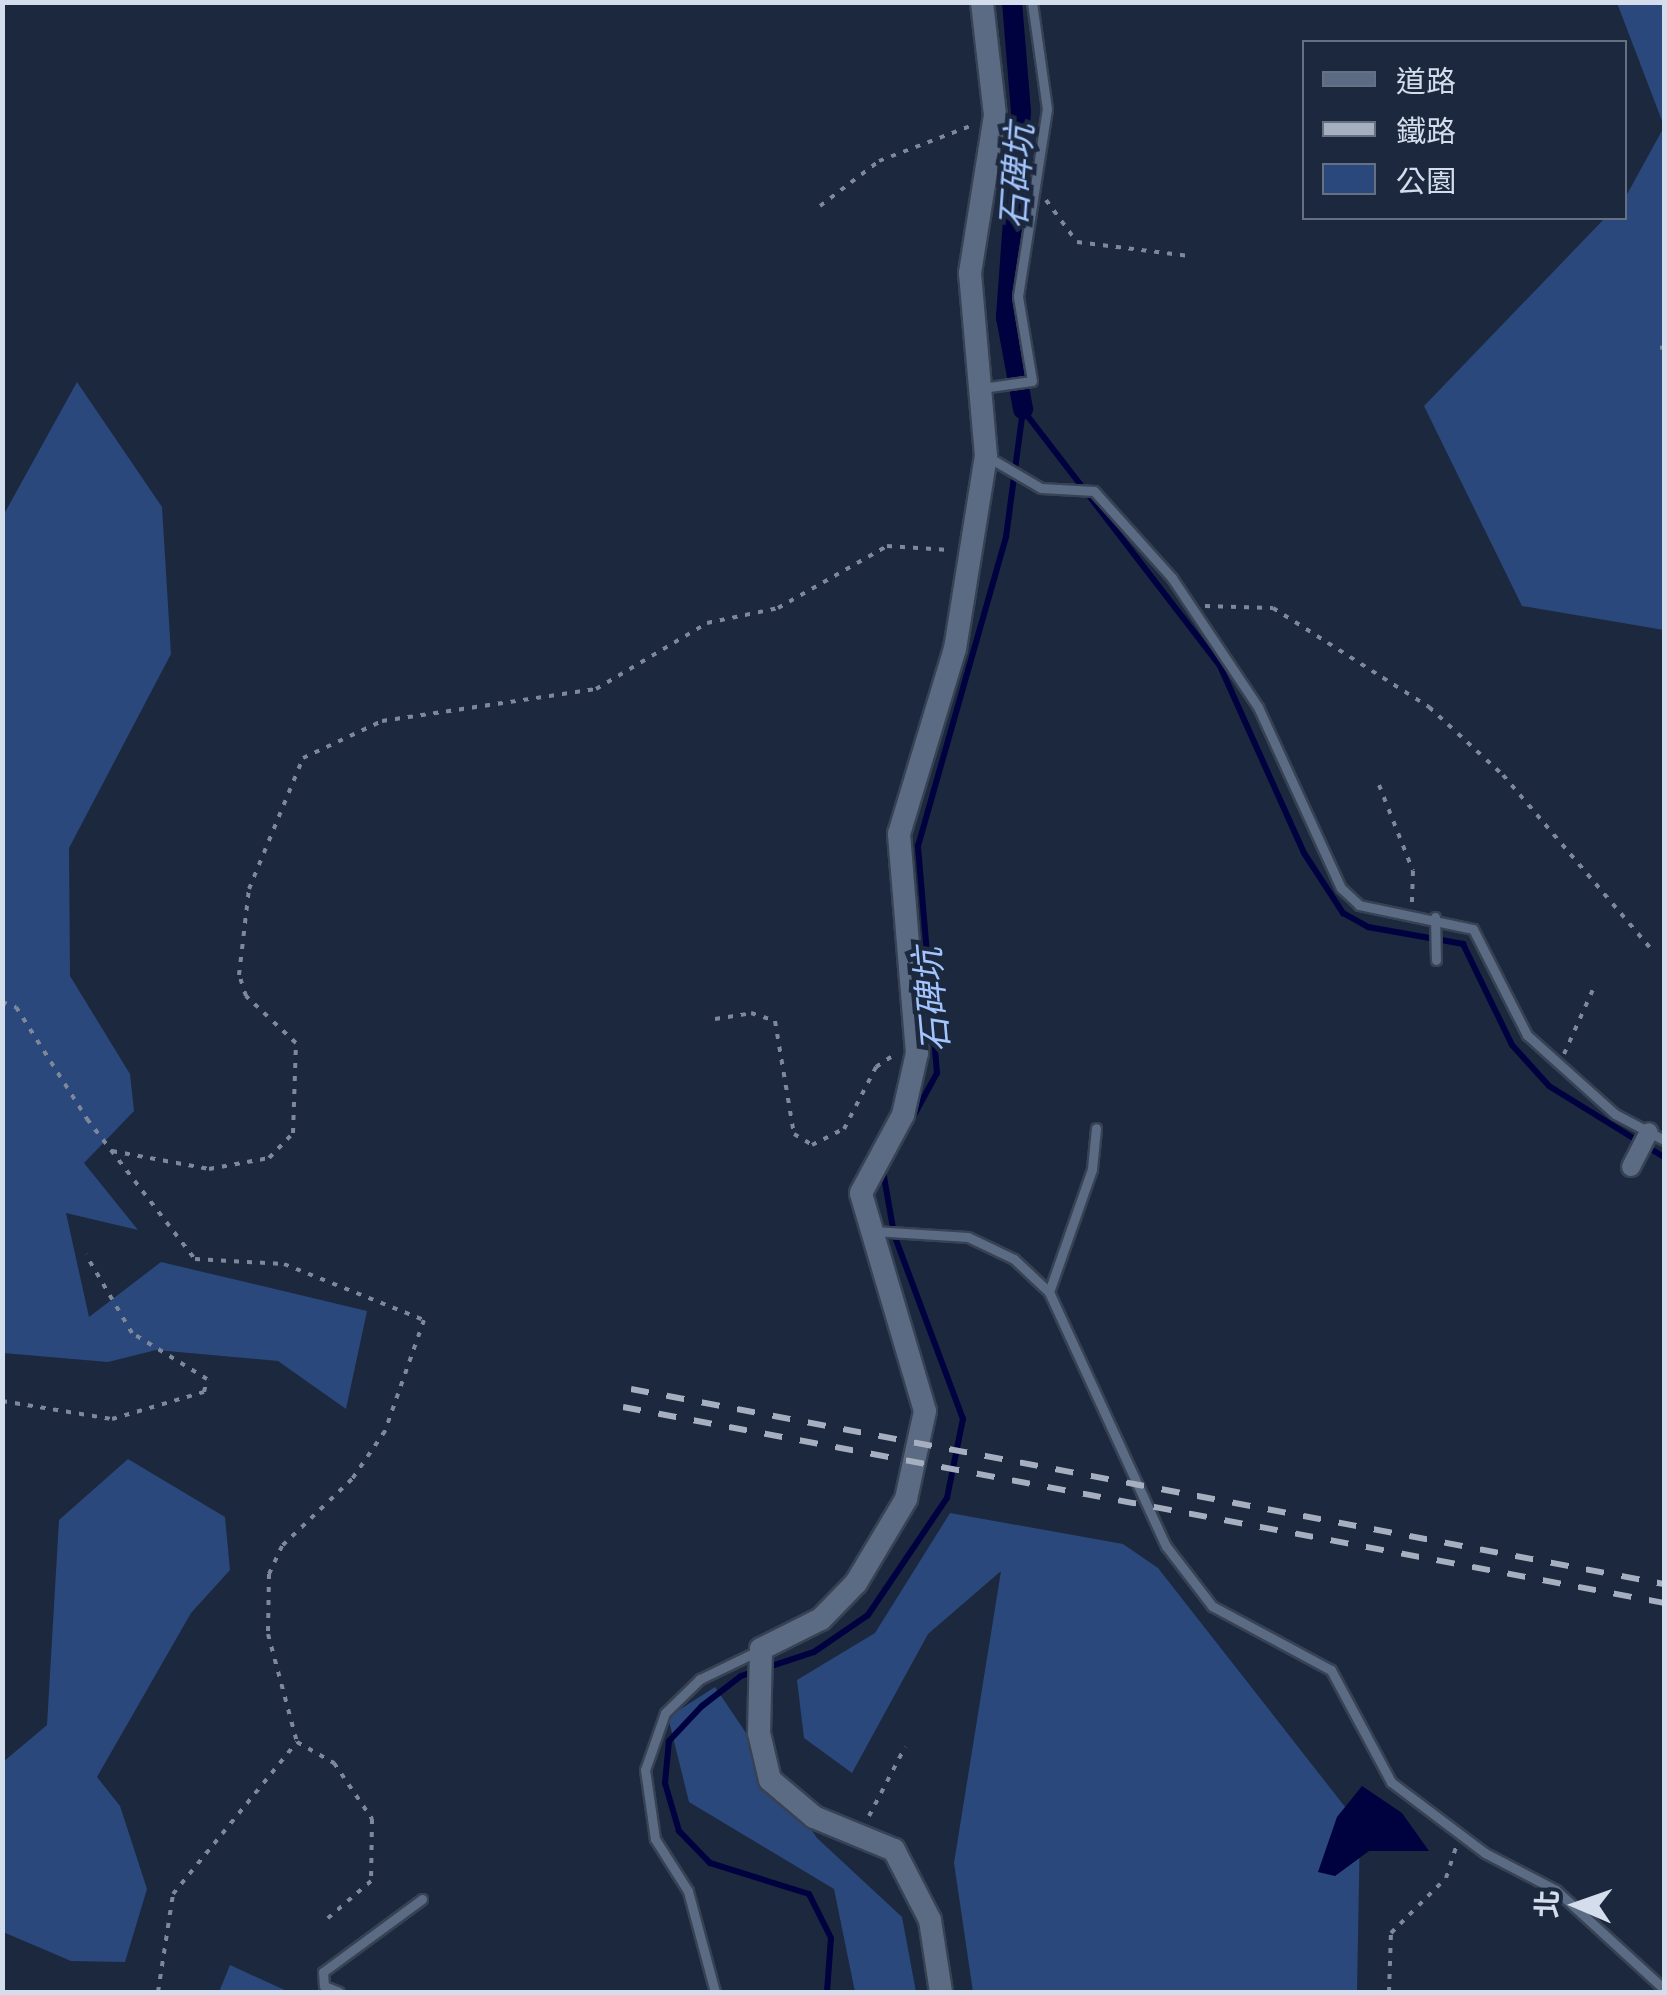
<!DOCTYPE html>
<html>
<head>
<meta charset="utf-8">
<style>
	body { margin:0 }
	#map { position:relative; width:1667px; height:1995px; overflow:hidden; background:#1c283e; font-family:"Golos Text","Noto Sans TC",sans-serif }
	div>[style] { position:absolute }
	.green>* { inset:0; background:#2a487b }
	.water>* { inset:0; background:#00013f }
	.stream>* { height:6px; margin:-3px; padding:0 3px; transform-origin:3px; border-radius:3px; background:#00013f }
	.canal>* { height:20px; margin:-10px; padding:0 10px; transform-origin:10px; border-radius:10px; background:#00013f }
	.path>* { height:4px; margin-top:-2px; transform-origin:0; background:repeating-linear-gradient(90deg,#7e889a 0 5px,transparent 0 13px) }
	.roads { filter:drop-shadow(2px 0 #374254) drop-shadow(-2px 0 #374254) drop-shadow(0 2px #374254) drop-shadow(0 -2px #374254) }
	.service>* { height:9px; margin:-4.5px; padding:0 4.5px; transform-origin:4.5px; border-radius:4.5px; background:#5c6b84 }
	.minor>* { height:18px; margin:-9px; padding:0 9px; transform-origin:9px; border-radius:9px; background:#5c6b84 }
	.tertiary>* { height:22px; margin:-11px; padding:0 11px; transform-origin:11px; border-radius:11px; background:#5c6b84 }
	.rail>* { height:6px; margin-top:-3px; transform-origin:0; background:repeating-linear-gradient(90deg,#a5afbf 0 18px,transparent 0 36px) }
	span { translate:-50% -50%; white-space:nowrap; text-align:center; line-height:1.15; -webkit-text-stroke:9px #1c283e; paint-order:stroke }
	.water-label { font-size:35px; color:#a3c5fd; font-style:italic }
	.frame { position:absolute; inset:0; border:5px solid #d4ddeb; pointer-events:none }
	.legend { position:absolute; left:1302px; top:40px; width:325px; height:180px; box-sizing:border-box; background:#1c283e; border:2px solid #667083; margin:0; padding:12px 18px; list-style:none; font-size:30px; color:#d4ddeb }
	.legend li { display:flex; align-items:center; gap:20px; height:50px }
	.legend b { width:50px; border:2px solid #667083 }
	.north { position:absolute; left:1527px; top:1855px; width:100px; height:100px; -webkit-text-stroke:8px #1c283e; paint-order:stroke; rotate:272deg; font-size:28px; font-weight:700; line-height:40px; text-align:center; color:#d4ddeb }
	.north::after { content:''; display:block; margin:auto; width:35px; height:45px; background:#d4ddeb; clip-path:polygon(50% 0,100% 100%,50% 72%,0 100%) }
</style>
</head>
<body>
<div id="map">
	<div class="green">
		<div style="clip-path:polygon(1617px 3px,1664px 3px,1664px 126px)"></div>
		<div style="clip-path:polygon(1664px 127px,1664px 630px,1522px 606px,1424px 406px,1605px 218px,1624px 218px,1625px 198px)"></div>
		<div style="clip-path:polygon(77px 382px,162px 507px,171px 654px,69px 848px,70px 976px,130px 1074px,134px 1111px,84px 1163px,138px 1230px,66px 1213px,89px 1317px,161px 1262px,367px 1311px,346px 1409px,278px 1361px,156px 1350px,108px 1362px,3px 1353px,3px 516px)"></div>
		<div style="clip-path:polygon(128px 1459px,225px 1517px,230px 1570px,191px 1613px,97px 1777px,120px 1806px,147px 1889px,125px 1962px,71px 1961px,3px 1932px,3px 1762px,47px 1725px,59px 1520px)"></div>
		<div style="clip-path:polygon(950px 1513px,1123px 1544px,1158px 1568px,1360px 1826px,1357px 1992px,973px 1992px,954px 1863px,1001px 1571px,928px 1634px,852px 1773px,804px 1738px,797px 1680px,875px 1633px)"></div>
		<div style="clip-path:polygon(715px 1687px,817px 1838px,902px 1917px,916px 1992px,855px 1992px,834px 1889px,689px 1802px,668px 1717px)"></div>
		<div style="clip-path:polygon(230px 1965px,289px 1992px,219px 1992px)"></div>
	</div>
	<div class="water">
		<div style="clip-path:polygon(1362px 1786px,1402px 1813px,1429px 1851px,1369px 1851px,1335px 1876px,1318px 1872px,1337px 1817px)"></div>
	</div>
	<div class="stream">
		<div style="left:1023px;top:410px;width:323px;rotate:52.4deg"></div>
		<div style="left:1220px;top:666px;width:205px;rotate:65.8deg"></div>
		<div style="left:1304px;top:853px;width:72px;rotate:57deg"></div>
		<div style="left:1343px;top:913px;width:29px;rotate:29deg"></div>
		<div style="left:1368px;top:927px;width:97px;rotate:10.1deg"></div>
		<div style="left:1463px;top:944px;width:112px;rotate:64.1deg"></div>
		<div style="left:1512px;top:1045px;width:55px;rotate:47.9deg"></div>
		<div style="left:1549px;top:1086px;width:135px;rotate:31.7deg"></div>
		<div style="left:913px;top:1117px;width:50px;rotate:-61.4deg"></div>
		<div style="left:937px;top:1073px;width:228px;rotate:-94.8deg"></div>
		<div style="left:918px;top:846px;width:321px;rotate:-74.1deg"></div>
		<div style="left:1006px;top:537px;width:129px;rotate:-82.4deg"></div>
		<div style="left:827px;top:1992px;width:54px;rotate:-85.8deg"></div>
		<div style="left:831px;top:1938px;width:49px;rotate:-116.6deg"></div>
		<div style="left:809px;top:1894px;width:104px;rotate:-162.6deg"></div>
		<div style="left:710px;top:1863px;width:45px;rotate:-134.1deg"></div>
		<div style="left:679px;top:1831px;width:50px;rotate:-106.3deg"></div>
		<div style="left:665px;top:1783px;width:42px;rotate:-84.6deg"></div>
		<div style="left:669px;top:1741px;width:48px;rotate:-46.7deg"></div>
		<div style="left:702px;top:1706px;width:49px;rotate:-37.6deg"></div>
		<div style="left:741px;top:1676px;width:77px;rotate:-18.2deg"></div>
		<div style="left:814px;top:1652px;width:65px;rotate:-34.4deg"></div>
		<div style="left:868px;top:1615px;width:141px;rotate:-56deg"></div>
		<div style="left:947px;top:1498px;width:81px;rotate:-78.6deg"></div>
		<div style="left:963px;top:1419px;width:197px;rotate:-110.5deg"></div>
		<div style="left:894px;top:1234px;width:64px;rotate:-99.9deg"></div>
	</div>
	<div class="canal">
		<div style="left:1012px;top:2px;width:110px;rotate:85.3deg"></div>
		<div style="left:1021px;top:112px;width:206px;rotate:94.2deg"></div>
		<div style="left:1006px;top:317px;width:94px;rotate:79.5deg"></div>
	</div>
	<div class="path">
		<div style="left:1046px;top:200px;width:52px;rotate:53.6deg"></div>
		<div style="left:1077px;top:242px;width:113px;rotate:7.1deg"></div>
		<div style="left:820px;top:206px;width:74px;rotate:-37.3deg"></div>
		<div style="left:879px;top:161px;width:101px;rotate:-21deg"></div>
		<div style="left:1660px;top:348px;width:4px;rotate:-14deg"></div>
		<div style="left:1205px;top:606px;width:68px;rotate:1.7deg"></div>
		<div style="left:1273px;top:608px;width:185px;rotate:32.4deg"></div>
		<div style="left:1429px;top:707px;width:100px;rotate:42.6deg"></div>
		<div style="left:1503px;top:775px;width:230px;rotate:49.6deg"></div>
		<div style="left:1379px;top:785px;width:92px;rotate:68.4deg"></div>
		<div style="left:1413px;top:871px;width:34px;rotate:92deg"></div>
		<div style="left:2px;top:1002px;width:15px;rotate:20deg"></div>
		<div style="left:16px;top:1007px;width:133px;rotate:57.6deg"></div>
		<div style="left:87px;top:1119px;width:177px;rotate:52.4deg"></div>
		<div style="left:195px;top:1259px;width:89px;rotate:3.2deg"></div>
		<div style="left:284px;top:1264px;width:151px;rotate:21.8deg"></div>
		<div style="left:424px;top:1320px;width:118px;rotate:109.4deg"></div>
		<div style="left:385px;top:1431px;width:58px;rotate:124.5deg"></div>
		<div style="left:352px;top:1479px;width:97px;rotate:136.3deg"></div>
		<div style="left:282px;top:1546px;width:31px;rotate:115deg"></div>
		<div style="left:269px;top:1574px;width:60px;rotate:91deg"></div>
		<div style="left:268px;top:1634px;width:112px;rotate:75deg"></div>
		<div style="left:297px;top:1742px;width:43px;rotate:29.6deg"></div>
		<div style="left:334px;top:1763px;width:68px;rotate:55.8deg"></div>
		<div style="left:372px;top:1819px;width:62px;rotate:90.9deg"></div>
		<div style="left:371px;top:1881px;width:57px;rotate:139.3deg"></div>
		<div style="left:715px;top:1019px;width:36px;rotate:-9deg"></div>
		<div style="left:751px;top:1013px;width:25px;rotate:18deg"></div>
		<div style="left:775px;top:1021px;width:115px;rotate:80.5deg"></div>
		<div style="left:794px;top:1134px;width:21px;rotate:31deg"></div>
		<div style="left:812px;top:1145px;width:36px;rotate:-27deg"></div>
		<div style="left:844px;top:1129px;width:70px;rotate:-62.7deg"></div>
		<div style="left:876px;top:1067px;width:25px;rotate:-34deg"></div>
		<div style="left:1564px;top:1054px;width:76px;rotate:-65.8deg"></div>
		<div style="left:112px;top:1151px;width:99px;rotate:10.5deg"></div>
		<div style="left:209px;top:1169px;width:61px;rotate:-10.4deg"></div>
		<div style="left:269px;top:1158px;width:35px;rotate:-46deg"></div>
		<div style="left:293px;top:1133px;width:90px;rotate:-88.1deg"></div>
		<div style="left:296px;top:1043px;width:69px;rotate:-136.8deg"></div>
		<div style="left:246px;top:996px;width:22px;rotate:-108deg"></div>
		<div style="left:239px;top:975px;width:87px;rotate:-83.4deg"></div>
		<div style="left:249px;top:889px;width:142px;rotate:-67.6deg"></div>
		<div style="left:303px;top:758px;width:87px;rotate:-25.1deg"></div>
		<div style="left:382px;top:721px;width:216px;rotate:-8.5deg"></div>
		<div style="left:596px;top:689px;width:129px;rotate:-30.7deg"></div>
		<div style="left:707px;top:623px;width:73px;rotate:-11.9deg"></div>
		<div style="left:778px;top:608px;width:125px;rotate:-29.6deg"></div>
		<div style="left:887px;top:546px;width:62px;rotate:3.7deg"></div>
		<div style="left:2px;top:1401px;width:111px;rotate:9.3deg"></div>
		<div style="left:112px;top:1419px;width:96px;rotate:-16.4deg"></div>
		<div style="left:204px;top:1392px;width:13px;rotate:-77deg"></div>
		<div style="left:207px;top:1379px;width:88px;rotate:-148.5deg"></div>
		<div style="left:132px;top:1333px;width:91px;rotate:-120.5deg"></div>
		<div style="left:869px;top:1816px;width:78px;rotate:-62.4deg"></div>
		<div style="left:158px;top:1992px;width:99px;rotate:-81.3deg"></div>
		<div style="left:173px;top:1894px;width:196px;rotate:-50.8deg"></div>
		<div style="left:1389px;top:1992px;width:59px;rotate:-88.1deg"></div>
		<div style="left:1391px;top:1933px;width:78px;rotate:-45deg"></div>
		<div style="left:1446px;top:1878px;width:33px;rotate:-72deg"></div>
	</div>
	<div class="roads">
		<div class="service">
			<div style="left:982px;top:388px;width:50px;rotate:-8deg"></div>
			<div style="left:1032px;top:381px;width:86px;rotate:-99.4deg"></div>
			<div style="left:1018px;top:296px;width:189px;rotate:-81.2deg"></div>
			<div style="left:1047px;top:109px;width:108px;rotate:-98deg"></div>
			<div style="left:988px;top:457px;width:61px;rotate:30.3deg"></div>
			<div style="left:1041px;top:488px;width:53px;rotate:3.2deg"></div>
			<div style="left:1094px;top:491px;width:117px;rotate:48.1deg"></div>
			<div style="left:1172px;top:578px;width:155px;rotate:56.3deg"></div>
			<div style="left:1258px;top:707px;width:199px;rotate:65.4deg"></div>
			<div style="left:1341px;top:888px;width:25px;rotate:43deg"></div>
			<div style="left:1359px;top:905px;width:116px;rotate:11.9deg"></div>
			<div style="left:1473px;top:929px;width:119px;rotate:63deg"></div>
			<div style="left:1527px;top:1035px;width:118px;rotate:41.9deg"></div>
			<div style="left:1615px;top:1114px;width:55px;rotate:28deg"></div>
			<div style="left:1435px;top:917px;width:43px;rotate:88.7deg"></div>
			<div style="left:874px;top:1231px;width:94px;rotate:3.7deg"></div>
			<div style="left:968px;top:1237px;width:51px;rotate:25.6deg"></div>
			<div style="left:1014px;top:1259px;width:48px;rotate:43.3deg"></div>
			<div style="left:1049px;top:1292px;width:280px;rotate:65.3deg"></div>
			<div style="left:1166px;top:1546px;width:76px;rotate:52.5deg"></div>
			<div style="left:1212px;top:1606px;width:135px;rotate:28.3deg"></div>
			<div style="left:1331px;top:1670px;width:127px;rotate:61.8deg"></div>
			<div style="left:1391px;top:1782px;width:118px;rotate:37.1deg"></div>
			<div style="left:1485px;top:1853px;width:80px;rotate:27.5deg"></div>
			<div style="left:1556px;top:1890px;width:147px;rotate:42.5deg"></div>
			<div style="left:1049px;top:1292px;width:130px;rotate:-70.7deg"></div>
			<div style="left:1092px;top:1169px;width:41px;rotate:-84.4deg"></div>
			<div style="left:339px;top:1992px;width:16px;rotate:-158deg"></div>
			<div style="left:324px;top:1986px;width:14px;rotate:-94deg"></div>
			<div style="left:323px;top:1972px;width:123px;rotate:-36.4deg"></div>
			<div style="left:715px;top:1992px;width:105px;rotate:-105deg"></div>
			<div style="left:688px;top:1891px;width:62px;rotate:-122.4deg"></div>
			<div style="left:655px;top:1839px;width:70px;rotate:-98.2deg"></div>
			<div style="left:645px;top:1770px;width:60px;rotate:-70.7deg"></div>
			<div style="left:665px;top:1713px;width:49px;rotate:-44.2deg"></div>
			<div style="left:700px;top:1679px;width:67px;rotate:-25.8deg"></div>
		</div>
		<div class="minor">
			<div style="left:1631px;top:1167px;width:39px;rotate:-63deg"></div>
		</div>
		<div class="tertiary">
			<div style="left:941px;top:1992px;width:73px;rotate:-98.7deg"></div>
			<div style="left:930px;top:1920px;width:79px;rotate:-117.2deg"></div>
			<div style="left:894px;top:1850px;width:87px;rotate:-157.6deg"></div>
			<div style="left:814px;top:1817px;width:57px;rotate:-139.9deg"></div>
			<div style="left:770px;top:1780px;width:48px;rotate:-103.2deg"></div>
			<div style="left:759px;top:1733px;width:84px;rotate:-88.6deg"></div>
			<div style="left:761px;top:1649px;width:67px;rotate:-26.6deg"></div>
			<div style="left:821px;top:1619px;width:50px;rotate:-45.8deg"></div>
			<div style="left:856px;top:1583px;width:98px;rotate:-59.2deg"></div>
			<div style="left:906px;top:1499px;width:90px;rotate:-77.8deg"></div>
			<div style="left:925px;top:1411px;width:227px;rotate:-106.4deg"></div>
			<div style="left:861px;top:1193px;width:89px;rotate:-61.7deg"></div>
			<div style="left:903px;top:1115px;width:64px;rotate:-77.3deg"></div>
			<div style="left:917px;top:1053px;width:220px;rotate:-94.7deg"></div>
			<div style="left:899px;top:834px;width:193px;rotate:-73.2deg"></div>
			<div style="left:955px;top:649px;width:195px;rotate:-80.9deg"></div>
			<div style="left:986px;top:456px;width:184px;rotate:-95deg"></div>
			<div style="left:970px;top:273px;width:160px;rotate:-81deg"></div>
			<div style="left:995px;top:115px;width:114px;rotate:-96.6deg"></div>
		</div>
	</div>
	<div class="rail">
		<div style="left:631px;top:1389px;width:1051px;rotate:10.69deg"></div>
		<div style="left:623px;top:1407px;width:1059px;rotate:10.66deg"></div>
	</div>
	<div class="water-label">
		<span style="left:1016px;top:176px;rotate:-86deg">石碑坑</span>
		<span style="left:931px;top:1000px;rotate:-95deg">石碑坑</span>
	</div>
	<div class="frame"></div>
	<ul class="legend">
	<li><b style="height:12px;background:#5c6b84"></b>道路</li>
	<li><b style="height:12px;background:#a5afbf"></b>鐵路</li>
	<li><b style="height:28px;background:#2a487b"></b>公園</li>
	</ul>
	<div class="north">北</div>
</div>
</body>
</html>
